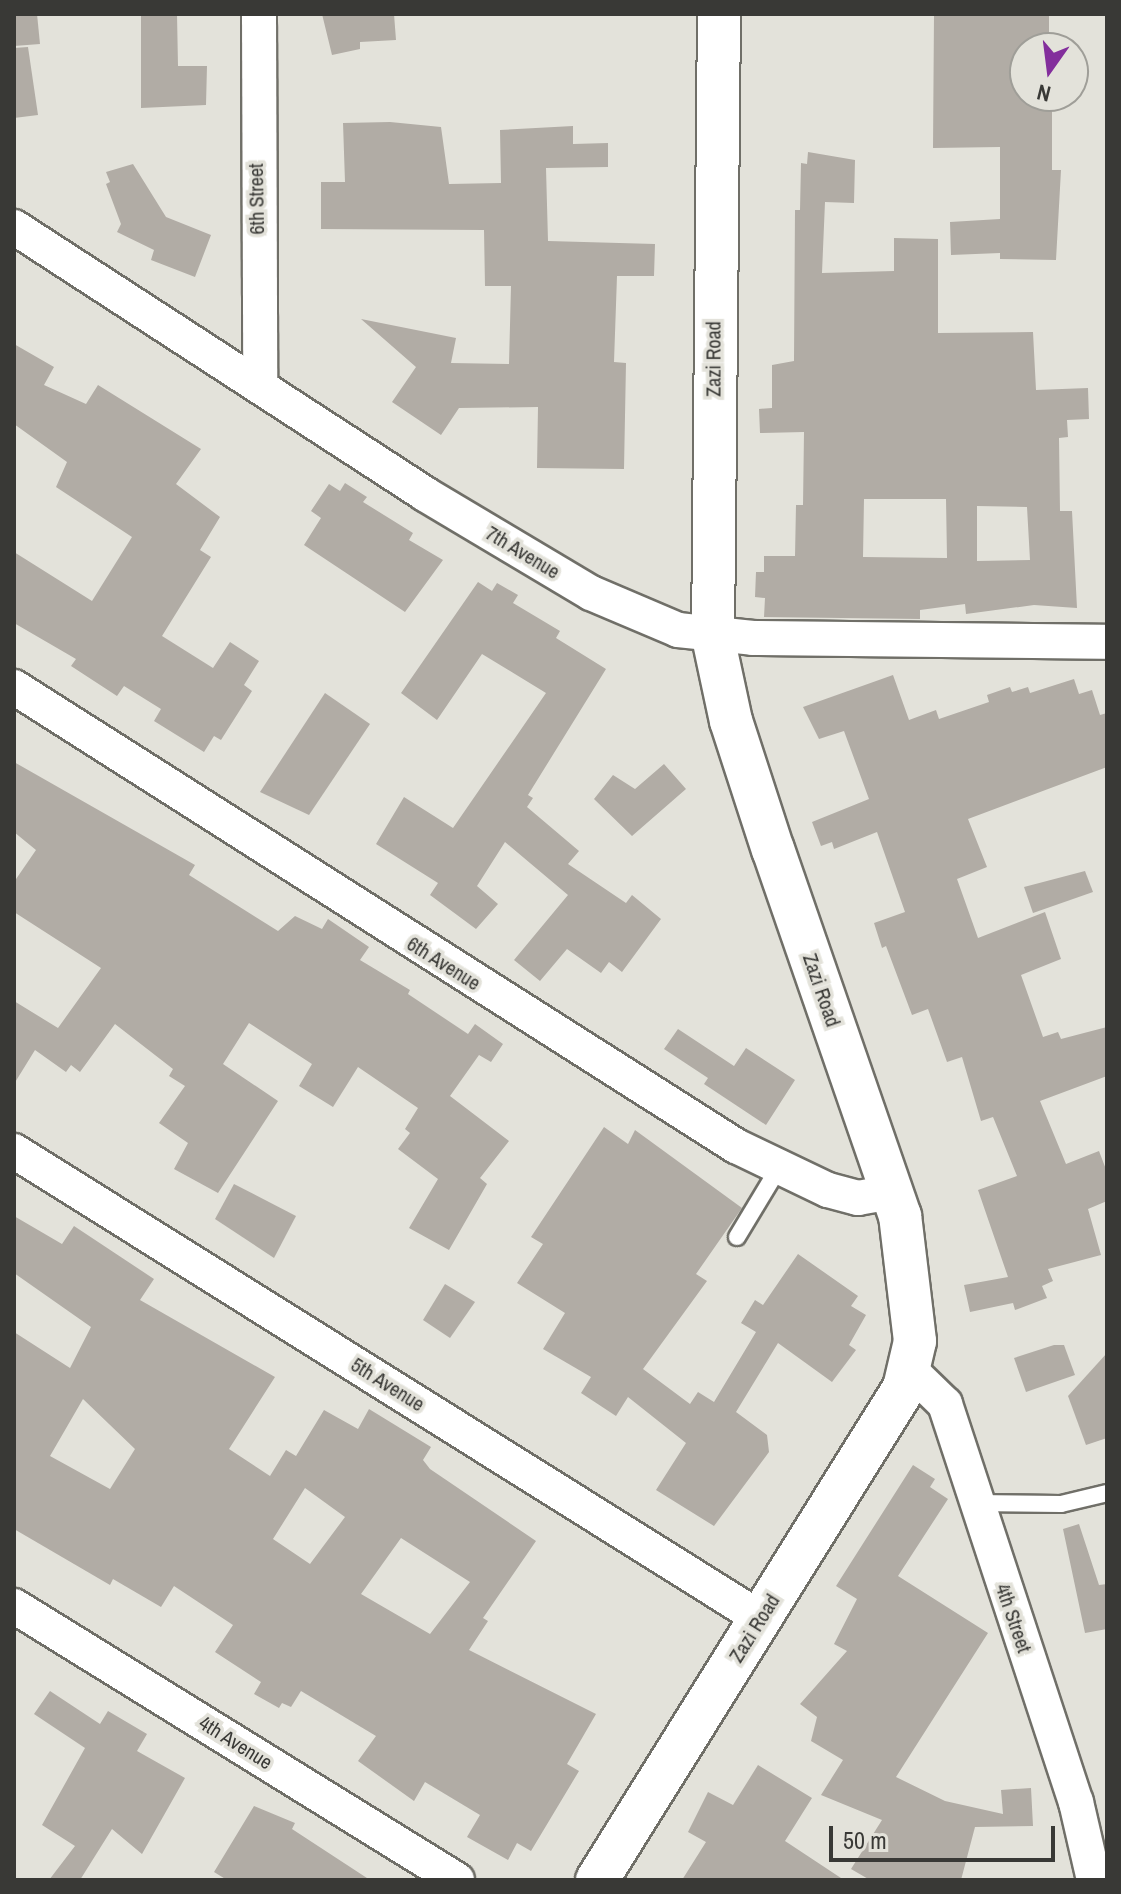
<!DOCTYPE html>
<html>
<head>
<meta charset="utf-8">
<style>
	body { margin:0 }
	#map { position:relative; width:1121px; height:1894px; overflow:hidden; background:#e3e2da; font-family:"Archivo Narrow",sans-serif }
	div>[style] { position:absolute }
	.building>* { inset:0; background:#b1aca5 }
	.roads { filter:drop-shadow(2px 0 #706f68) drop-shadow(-2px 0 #706f68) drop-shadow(0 2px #706f68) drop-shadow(0 -2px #706f68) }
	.service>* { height:16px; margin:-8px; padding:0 8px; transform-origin:8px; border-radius:8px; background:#fff }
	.minor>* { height:34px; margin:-17px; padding:0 17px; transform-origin:17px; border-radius:17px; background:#fff }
	.tertiary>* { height:42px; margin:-21px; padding:0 21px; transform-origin:21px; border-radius:21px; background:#fff }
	span { translate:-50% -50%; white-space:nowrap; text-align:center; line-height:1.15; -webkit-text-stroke:7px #e3e2da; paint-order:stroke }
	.street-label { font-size:20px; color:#393936 }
	.frame { position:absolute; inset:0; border:16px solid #393936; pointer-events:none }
	.north { position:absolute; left:1009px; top:32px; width:80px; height:80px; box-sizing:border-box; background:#e3e2da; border:2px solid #9f9e98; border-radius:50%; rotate:194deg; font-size:22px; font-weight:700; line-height:32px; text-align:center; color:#393936 }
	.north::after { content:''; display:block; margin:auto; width:28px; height:36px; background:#832e9c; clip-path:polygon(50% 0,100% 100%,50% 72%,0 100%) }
	.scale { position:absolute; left:829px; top:1826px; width:226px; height:36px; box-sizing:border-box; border:4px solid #393936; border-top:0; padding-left:10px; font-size:24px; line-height:28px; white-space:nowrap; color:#393936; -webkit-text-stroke:6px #e3e2da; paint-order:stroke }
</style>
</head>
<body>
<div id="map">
	<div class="building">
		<div style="clip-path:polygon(14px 14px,37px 14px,40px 44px,14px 46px)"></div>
		<div style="clip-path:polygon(177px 14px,178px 66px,207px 66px,206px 105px,141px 108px,141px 15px)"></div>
		<div style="clip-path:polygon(322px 14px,394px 14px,396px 40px,360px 42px,360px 49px,332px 55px)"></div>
		<div style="clip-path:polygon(934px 14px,1049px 14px,1049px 48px,1025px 48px,1025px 100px,1052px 99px,1052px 170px,1061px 170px,1056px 260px,1000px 259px,1000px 253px,951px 255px,950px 222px,1000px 219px,1000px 147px,933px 148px)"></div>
		<div style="clip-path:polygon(28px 47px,38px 115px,14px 118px,14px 48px)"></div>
		<div style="clip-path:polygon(390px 122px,441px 127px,449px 184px,501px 183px,500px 130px,573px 126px,573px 144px,608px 143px,608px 167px,546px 168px,548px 241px,655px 244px,654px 276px,617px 276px,614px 362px,626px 363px,624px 469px,537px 468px,538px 407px,459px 408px,441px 435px,392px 402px,416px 367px,361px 319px,456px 338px,451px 363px,509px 364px,511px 286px,485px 286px,484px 230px,321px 229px,321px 182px,345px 182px,343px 123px)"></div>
		<div style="clip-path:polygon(evenodd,808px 152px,855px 160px,854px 203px,825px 202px,822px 273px,894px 271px,894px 238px,938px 239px,938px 333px,1033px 332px,1036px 390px,1088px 388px,1089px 419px,1067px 420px,1068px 437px,1059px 438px,1060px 511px,1072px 511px,1077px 608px,1034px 605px,966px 614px,965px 604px,920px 610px,920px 619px,764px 617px,765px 598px,755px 597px,756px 572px,764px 572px,764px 556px,795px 556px,796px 505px,803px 505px,804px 432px,760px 433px,759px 409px,772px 408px,772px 365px,794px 361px,795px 210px,800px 210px,801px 163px,807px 164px,808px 152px,864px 499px,946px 499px,947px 558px,863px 557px,864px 499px,808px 152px,977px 506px,1027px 507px,1030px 560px,977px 561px,977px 506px)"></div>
		<div style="clip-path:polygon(133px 164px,166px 217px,211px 235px,195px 277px,151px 260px,154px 250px,117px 232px,121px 224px,106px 184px,110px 182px,106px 172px)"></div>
		<div style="clip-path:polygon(14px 344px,54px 367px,44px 385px,86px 404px,98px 385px,201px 449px,176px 484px,220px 517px,200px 550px,211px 557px,162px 636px,213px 668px,230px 642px,259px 661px,244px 685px,252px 691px,221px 740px,214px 736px,204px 752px,154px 721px,161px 709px,124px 686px,117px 696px,71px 666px,76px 659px,14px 623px,14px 552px,92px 601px,132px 537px,56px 487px,67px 462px,14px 424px)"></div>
		<div style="clip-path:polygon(345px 483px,367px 497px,363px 502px,413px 533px,409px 540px,443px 560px,405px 612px,304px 545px,321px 518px,311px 511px,329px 484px,340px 491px)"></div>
		<div style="clip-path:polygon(478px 582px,492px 591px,497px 583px,518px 595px,513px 603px,560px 631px,556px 638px,606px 669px,528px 795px,533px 798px,527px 807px,579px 851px,568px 864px,626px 903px,632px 895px,661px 919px,622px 972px,609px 962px,601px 973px,567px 949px,540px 981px,514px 960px,568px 895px,505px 842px,477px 886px,498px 904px,476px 929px,430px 895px,438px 883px,376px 844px,404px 797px,453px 828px,546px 693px,482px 654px,437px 720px,401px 693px)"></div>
		<div style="clip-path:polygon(893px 675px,909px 720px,936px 710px,939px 719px,989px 702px,987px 695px,1010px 687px,1012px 692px,1028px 687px,1030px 693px,1074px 679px,1079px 694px,1092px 690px,1100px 715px,1107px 713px,1107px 767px,968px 819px,987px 867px,957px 879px,978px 938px,1045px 912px,1061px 959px,1021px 975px,1043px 1037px,1058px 1032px,1061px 1039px,1107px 1027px,1107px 1076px,1040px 1101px,1066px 1164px,1099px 1151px,1107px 1172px,1107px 1201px,1088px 1209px,1101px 1255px,1048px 1269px,1053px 1281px,1042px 1286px,1047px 1298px,1015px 1310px,1013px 1303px,970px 1312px,964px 1285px,1008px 1277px,978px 1190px,1017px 1176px,993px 1117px,981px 1121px,962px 1057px,947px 1062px,928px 1009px,912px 1015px,886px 946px,882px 948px,874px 923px,905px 912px,877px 832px,834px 849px,832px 842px,821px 846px,812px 822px,869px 799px,844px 731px,819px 739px,803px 707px)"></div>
		<div style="clip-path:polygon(325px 693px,370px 724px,309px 815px,260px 792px)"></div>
		<div style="clip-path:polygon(14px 762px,195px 865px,189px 875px,278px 931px,295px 916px,322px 929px,328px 919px,369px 947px,360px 960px,410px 990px,408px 994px,468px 1034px,475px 1024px,503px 1044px,491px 1062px,479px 1055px,450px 1096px,509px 1141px,480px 1178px,487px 1184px,449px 1250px,409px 1228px,438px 1179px,398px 1149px,410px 1133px,405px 1129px,418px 1108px,358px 1067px,333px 1107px,299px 1086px,312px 1064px,249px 1023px,223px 1064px,278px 1101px,218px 1193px,174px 1169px,188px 1143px,159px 1123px,185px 1086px,169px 1076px,173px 1069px,115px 1024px,80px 1072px,71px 1065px,66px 1072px,35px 1050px,14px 1084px,14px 1001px,58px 1028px,101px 968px,14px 912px,14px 882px,36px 850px,14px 832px)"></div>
		<div style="clip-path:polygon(664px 764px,686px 789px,632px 836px,594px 799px,613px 775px,635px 789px)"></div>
		<div style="clip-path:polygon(1085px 871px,1093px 892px,1033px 913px,1024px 887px)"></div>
		<div style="clip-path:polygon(678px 1029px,734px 1066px,746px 1048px,795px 1080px,766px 1125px,704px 1084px,708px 1078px,664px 1049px)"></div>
		<div style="clip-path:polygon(604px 1127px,628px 1144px,635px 1130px,742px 1208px,696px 1274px,707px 1281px,643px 1369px,690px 1404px,698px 1392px,714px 1402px,756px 1332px,741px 1323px,755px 1300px,763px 1305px,798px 1254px,858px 1296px,851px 1306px,866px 1315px,849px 1345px,856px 1350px,832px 1382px,778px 1343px,736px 1412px,767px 1435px,769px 1452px,714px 1526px,656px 1490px,686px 1443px,628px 1397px,616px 1416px,581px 1393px,591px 1377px,543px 1349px,565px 1313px,517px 1283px,543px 1244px,531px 1237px)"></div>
		<div style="clip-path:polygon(234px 1184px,296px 1216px,274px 1258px,215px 1219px)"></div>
		<div style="clip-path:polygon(evenodd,14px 1216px,62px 1244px,74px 1226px,154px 1279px,140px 1300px,275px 1377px,229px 1449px,270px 1476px,286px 1450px,296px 1456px,324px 1410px,358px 1429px,369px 1409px,431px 1447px,423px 1460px,430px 1469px,536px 1541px,483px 1618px,488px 1621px,469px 1650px,596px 1714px,567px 1764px,579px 1771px,531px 1851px,517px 1843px,508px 1860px,467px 1837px,480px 1815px,425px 1782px,414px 1801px,358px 1761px,376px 1736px,301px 1691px,291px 1707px,282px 1703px,279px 1708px,254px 1694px,261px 1682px,215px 1652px,233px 1625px,174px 1586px,161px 1607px,113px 1579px,110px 1585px,14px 1529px,14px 1332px,70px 1368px,91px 1327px,14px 1273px,14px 1216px,83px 1399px,135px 1449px,110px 1489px,50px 1456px,83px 1399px,14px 1216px,305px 1488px,345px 1517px,310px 1564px,273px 1539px,305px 1488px,14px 1216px,401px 1538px,470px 1582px,430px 1634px,361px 1594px,401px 1538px)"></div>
		<div style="clip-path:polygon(445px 1284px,475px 1302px,450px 1338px,423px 1320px)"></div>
		<div style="clip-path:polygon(1054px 1345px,1064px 1345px,1075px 1375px,1026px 1392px,1014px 1358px)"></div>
		<div style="clip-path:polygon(1107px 1353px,1107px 1438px,1086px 1445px,1068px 1396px)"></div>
		<div style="clip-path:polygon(913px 1465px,935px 1479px,930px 1487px,948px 1499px,898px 1576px,988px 1633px,896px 1777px,945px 1801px,1003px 1814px,1001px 1790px,1031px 1788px,1033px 1826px,975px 1827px,961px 1880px,870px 1880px,851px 1869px,882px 1820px,821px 1795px,843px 1760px,811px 1741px,817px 1717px,800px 1704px,847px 1651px,834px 1644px,857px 1599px,836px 1586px)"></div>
		<div style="clip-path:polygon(1079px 1524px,1099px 1585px,1107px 1584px,1107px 1629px,1085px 1633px,1063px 1529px)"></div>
		<div style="clip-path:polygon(50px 1691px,100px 1724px,108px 1711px,147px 1734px,137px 1751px,185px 1778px,142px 1854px,112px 1829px,80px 1880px,49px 1880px,75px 1846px,42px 1825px,85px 1748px,34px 1714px)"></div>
		<div style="clip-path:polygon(758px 1765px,812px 1798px,785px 1841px,844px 1880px,682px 1880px,706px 1842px,688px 1832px,708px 1792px,733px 1805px)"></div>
		<div style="clip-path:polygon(254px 1806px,295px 1823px,292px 1829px,370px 1880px,227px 1880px,214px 1872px)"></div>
	</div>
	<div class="roads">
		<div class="service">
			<div style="left:737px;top:1237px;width:79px;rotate:-58.9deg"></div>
			<div style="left:975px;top:1503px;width:86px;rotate:0.7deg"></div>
			<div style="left:1061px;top:1504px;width:47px;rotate:-13.4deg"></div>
		</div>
		<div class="minor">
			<div style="left:259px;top:14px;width:369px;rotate:89.8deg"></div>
			<div style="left:14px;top:227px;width:490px;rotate:33deg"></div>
			<div style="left:425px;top:494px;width:193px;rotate:30.8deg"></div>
			<div style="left:591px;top:593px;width:95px;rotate:23deg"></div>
			<div style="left:678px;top:630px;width:75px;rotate:6.1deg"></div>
			<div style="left:753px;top:638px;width:354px;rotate:0.6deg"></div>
			<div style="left:14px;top:687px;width:856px;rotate:32.45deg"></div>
			<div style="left:736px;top:1146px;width:102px;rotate:25.6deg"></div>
			<div style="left:828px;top:1190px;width:31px;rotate:15deg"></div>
			<div style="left:858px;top:1198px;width:34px;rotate:-10deg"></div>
			<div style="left:14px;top:1151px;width:880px;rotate:32.05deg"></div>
			<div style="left:909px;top:1369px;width:50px;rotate:44.2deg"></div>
			<div style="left:945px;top:1404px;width:419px;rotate:71.8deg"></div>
			<div style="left:1076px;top:1802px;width:80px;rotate:77deg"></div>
			<div style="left:14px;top:1606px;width:521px;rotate:31.74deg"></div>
		</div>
		<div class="tertiary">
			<div style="left:597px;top:1880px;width:580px;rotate:-58.04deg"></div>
			<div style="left:904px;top:1388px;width:48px;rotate:-76.8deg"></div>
			<div style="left:915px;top:1341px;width:126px;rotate:-96.8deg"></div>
			<div style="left:900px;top:1216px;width:387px;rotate:-109.1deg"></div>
			<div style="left:773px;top:850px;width:136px;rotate:-108deg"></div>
			<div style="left:731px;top:721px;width:86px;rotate:-102.1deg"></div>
			<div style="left:713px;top:637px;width:623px;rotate:-89.45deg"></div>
		</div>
	</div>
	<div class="street-label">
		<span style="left:256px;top:199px;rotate:-91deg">6th Street</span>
		<span style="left:713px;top:359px;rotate:-90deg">Zazi Road</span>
		<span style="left:523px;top:552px;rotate:31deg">7th Avenue</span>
		<span style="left:444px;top:963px;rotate:32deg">6th Avenue</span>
		<span style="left:822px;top:990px;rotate:71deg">Zazi Road</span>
		<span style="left:388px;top:1384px;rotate:32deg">5th Avenue</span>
		<span style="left:1014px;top:1618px;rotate:71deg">4th Street</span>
		<span style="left:754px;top:1628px;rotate:-58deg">Zazi Road</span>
		<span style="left:236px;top:1742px;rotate:32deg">4th Avenue</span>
	</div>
	<div class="frame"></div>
	<div class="north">N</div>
	<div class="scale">50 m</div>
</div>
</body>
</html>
